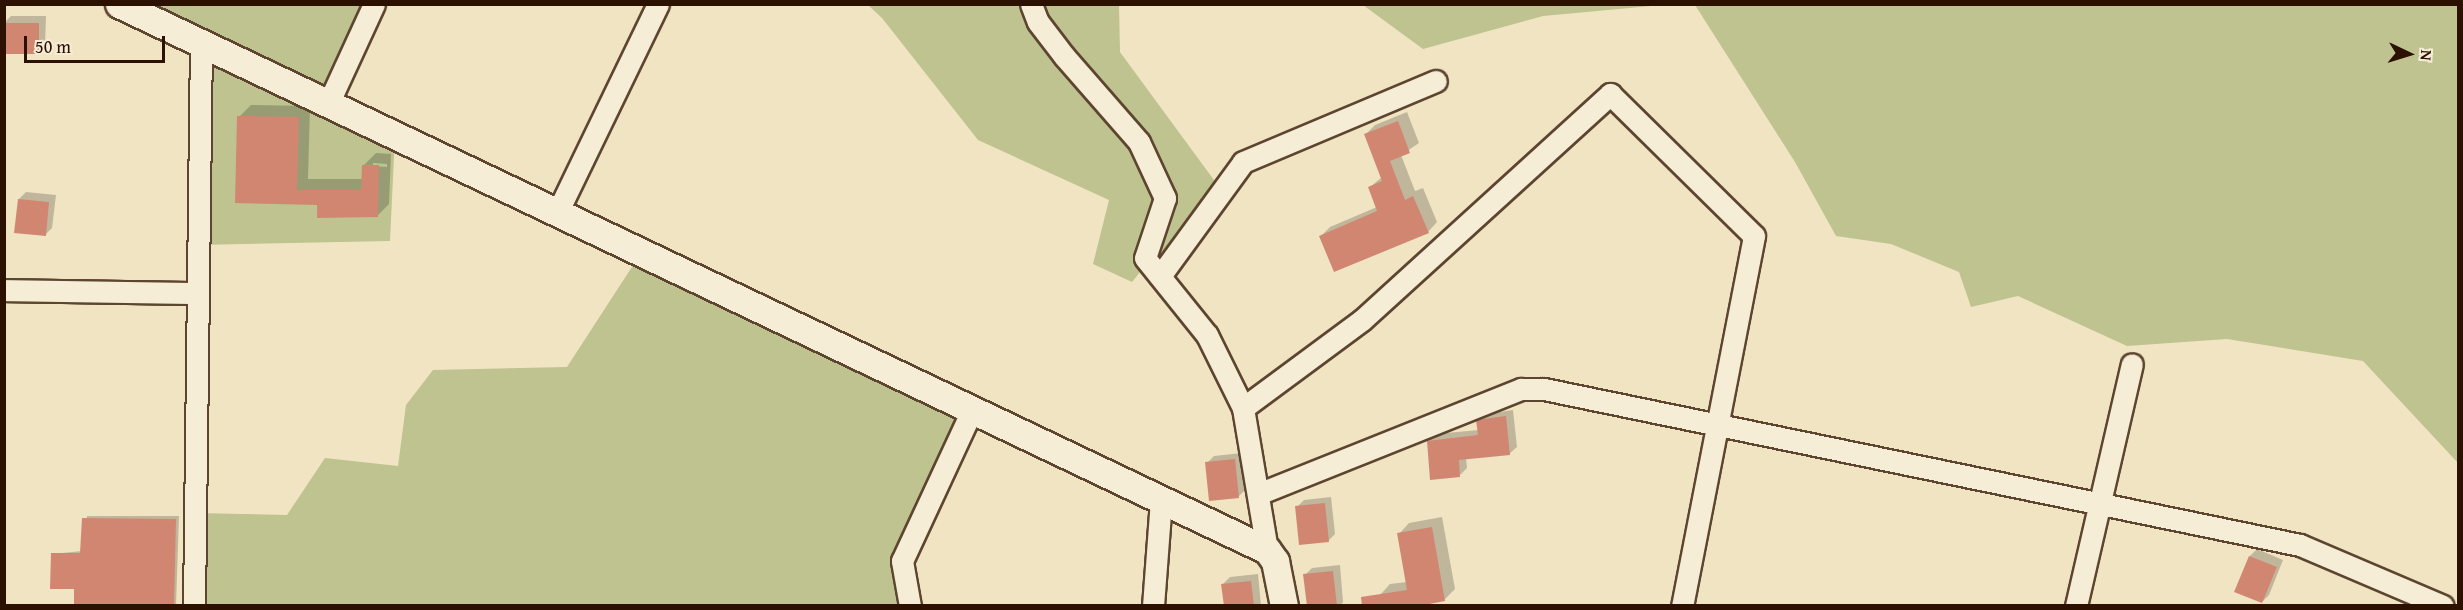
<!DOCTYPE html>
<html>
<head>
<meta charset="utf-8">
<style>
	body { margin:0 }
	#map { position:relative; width:2463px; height:610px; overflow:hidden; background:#f1e4c2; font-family:"Gentium Book Plus",serif }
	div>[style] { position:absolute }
	.green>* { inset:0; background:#bec390 }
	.shadow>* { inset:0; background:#0003 }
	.building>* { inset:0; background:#d18672 }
	.roads { filter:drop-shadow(2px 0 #5d4530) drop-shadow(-2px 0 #5d4530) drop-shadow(0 2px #5d4530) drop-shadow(0 -2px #5d4530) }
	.minor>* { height:21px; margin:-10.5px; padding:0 10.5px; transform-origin:10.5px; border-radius:10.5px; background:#f6edd7 }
	.tertiary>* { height:27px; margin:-13.5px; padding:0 13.5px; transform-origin:13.5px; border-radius:13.5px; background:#f6edd7 }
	span { translate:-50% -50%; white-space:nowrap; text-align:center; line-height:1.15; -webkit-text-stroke:4.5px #f6edd7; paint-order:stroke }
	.frame { position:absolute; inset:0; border:6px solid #2c1000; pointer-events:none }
	.north { position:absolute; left:2379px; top:24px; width:60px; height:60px; -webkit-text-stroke:4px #f6edd7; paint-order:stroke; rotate:94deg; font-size:16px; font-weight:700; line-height:24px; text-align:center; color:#2c1000 }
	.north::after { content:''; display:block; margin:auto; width:21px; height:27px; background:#2c1000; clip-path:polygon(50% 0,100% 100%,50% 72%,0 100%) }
	.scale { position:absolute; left:24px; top:36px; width:141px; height:27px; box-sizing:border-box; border:3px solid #2c1000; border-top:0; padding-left:8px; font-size:18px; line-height:21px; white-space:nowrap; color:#2c1000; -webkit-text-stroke:4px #f6edd7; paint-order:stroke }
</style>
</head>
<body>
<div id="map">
	<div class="green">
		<div style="clip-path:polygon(119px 5px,373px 5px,328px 104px,395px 136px,390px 241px,197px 245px,201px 44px)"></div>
		<div style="clip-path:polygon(868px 5px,1119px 5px,1120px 52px,1222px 191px,1160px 276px,1148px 262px,1132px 282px,1093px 264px,1109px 200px,978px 140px,882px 18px)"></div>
		<div style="clip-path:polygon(1363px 5px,1662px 5px,1543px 16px,1423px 49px)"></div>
		<div style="clip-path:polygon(1695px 5px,2458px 5px,2458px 463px,2363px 361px,2227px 339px,2127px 346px,2018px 296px,1971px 307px,1959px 272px,1891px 244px,1836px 236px,1795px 162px)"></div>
		<div style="clip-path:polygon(641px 253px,968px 419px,907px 529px,907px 605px,194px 606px,194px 513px,287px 515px,325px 458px,398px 466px,406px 405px,433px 370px,567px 367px)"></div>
	</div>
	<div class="shadow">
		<div style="clip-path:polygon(11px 16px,46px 16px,45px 46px,38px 53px,4px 52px,4px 23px)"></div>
		<div style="clip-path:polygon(evenodd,251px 105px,310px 106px,308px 179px,363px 179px,364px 165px,376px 153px,391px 154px,389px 204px,377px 216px,318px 203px,237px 201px,239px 117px,251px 105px,373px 163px,387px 164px,387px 167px,373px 166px,373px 163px)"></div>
		<div style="clip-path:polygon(1407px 112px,1419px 143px,1401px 155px,1415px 191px,1423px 188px,1437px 222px,1428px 232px,1321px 236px,1330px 227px,1377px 207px,1369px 188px,1382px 177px,1366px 134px,1375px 125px)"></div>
		<div style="clip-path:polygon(26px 192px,56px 195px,52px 228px,45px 235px,19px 199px)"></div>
		<div style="clip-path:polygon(1513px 410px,1517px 447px,1509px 454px,1466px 458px,1467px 468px,1460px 475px,1428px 441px,1435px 434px,1479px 430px,1478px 421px,1485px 414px)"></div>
		<div style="clip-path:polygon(1242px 453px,1245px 490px,1238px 497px,1207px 463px,1214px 456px)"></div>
		<div style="clip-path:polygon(1331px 497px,1335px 534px,1328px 541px,1297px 507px,1304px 500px)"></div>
		<div style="clip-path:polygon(87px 516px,179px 516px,176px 606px,75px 606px,76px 588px,52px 554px,82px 551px)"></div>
		<div style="clip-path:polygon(1442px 517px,1455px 589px,1444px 600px,1380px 595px,1390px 584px,1407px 582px,1399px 534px,1409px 523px)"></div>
		<div style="clip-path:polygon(2257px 549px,2283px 560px,2269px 595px,2262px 602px,2236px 591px,2250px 556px)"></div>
		<div style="clip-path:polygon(1340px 565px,1343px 602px,1340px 606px,1308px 606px,1305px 575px,1312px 568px)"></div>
		<div style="clip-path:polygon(1258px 574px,1261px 606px,1225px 606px,1223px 584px,1230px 577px)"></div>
	</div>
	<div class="building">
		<div style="clip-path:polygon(4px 23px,39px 23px,39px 54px,4px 54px)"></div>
		<div style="clip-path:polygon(237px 116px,299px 117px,297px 190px,361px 190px,362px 165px,379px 165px,378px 217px,317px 218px,317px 205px,235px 203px)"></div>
		<div style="clip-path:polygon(1398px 121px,1410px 153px,1390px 161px,1405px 200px,1413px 196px,1429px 233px,1334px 272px,1319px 236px,1377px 211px,1368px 187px,1382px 181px,1364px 134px)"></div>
		<div style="clip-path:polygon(18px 199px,49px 202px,46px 236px,14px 233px)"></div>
		<div style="clip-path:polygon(1506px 416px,1510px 455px,1459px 460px,1460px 477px,1430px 480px,1427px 441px,1478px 435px,1476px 420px)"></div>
		<div style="clip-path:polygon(1235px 459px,1239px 498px,1209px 501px,1205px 462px)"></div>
		<div style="clip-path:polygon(1325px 503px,1329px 542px,1299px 545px,1295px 506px)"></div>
		<div style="clip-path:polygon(82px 518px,176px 519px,174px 606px,74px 606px,74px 589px,50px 589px,51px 553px,80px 553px)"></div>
		<div style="clip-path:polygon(1432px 527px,1445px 601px,1419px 606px,1362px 606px,1361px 597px,1407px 590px,1397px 533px)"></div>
		<div style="clip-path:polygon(2249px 556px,2277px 567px,2262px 603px,2234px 592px)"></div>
		<div style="clip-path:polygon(1333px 571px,1337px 606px,1307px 606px,1303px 574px)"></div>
		<div style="clip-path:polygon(1251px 581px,1254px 606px,1224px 606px,1221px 584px)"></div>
	</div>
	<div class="roads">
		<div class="minor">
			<div style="left:1031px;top:4px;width:19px;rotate:69deg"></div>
			<div style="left:1038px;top:22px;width:43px;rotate:52.6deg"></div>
			<div style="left:1064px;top:56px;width:114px;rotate:48.9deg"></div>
			<div style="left:1139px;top:142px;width:62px;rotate:65.1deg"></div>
			<div style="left:1165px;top:198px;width:63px;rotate:108.4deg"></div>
			<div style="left:1145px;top:258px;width:99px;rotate:51.2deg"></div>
			<div style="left:1207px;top:335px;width:81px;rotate:63.7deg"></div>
			<div style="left:1243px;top:408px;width:144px;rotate:80.4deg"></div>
			<div style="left:328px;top:104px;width:110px;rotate:-65.3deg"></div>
			<div style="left:557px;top:213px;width:232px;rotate:-64.2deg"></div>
			<div style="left:1160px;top:276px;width:141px;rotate:-53.9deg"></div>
			<div style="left:1243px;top:162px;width:209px;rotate:-22.8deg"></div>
			<div style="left:4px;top:290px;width:192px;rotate:0.9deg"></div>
			<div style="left:1243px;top:408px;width:148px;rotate:-36.5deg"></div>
			<div style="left:1362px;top:320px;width:336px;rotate:-42.3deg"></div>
			<div style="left:1610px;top:94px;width:202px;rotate:44.6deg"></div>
			<div style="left:1754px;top:236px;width:377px;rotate:101deg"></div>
			<div style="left:1258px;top:494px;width:283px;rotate:-21.8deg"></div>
			<div style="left:1521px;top:389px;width:23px"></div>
			<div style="left:1544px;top:389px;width:772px;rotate:11.66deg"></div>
			<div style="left:2300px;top:545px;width:155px;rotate:23.1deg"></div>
			<div style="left:194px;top:606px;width:562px;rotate:-89.29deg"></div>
			<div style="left:910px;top:606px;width:46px;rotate:-100.1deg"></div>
			<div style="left:902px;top:561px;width:166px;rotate:-65.1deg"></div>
			<div style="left:1153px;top:606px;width:107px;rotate:-85.7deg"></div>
			<div style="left:2076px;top:606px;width:248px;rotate:-77deg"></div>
		</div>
		<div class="tertiary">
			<div style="left:119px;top:4px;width:1271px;rotate:25.44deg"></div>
			<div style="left:1267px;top:550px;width:14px;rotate:54deg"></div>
			<div style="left:1275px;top:561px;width:46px;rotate:78.7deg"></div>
		</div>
	</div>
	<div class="frame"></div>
	<div class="north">N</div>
	<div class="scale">50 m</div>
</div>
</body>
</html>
